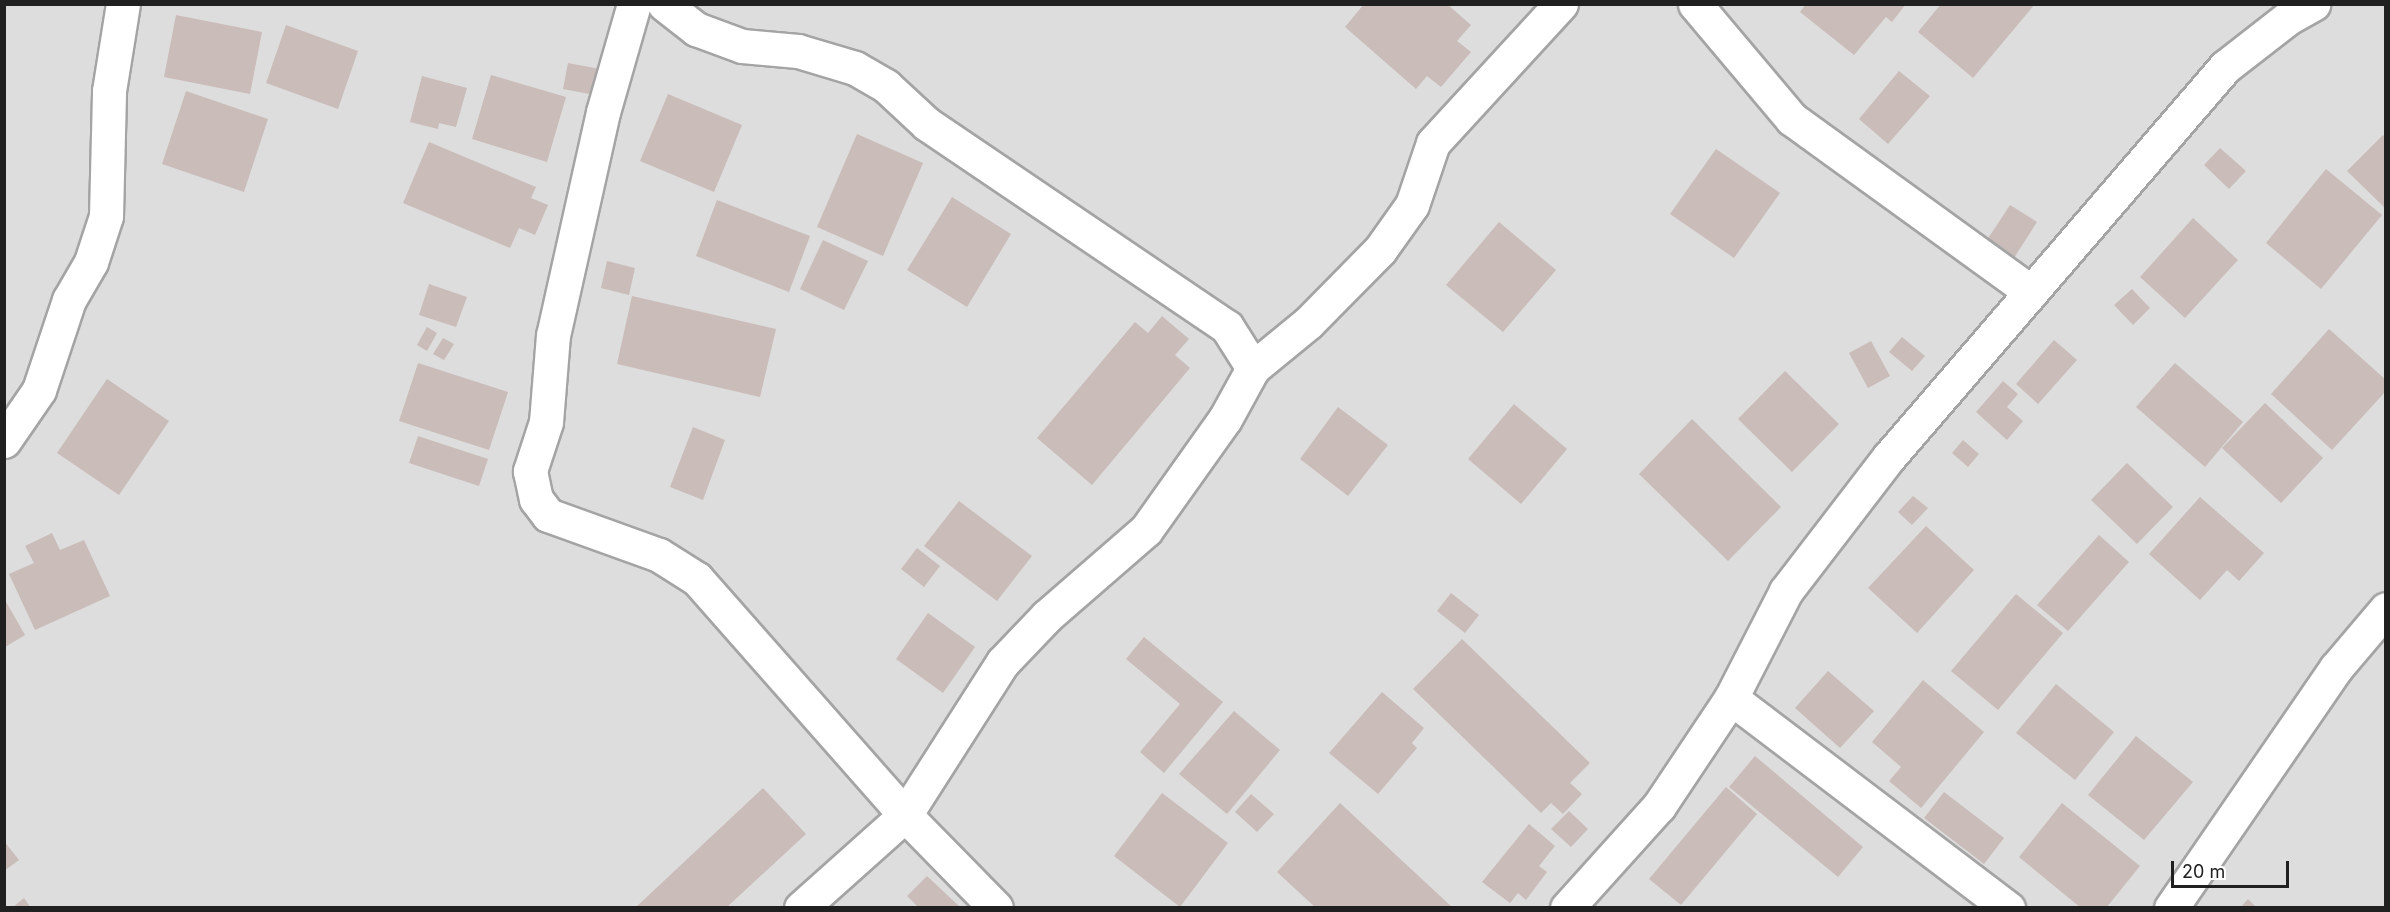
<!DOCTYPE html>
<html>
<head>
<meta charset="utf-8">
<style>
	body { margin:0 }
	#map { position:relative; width:2390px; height:912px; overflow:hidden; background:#f1ebe6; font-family:Inter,sans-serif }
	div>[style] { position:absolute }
	.residential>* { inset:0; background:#dedddd }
	.building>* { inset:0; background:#c9bcb9 }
	.roads { filter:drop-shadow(2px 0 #a4a4a4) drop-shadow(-2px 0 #a4a4a4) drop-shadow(0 2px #a4a4a4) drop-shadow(0 -2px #a4a4a4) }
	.street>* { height:33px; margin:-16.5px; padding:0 16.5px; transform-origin:16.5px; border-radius:16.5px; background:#fff }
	span { translate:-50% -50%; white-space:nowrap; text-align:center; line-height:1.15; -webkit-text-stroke:5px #fff; paint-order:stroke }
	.frame { position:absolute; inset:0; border:6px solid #202020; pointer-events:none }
	.scale { position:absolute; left:2171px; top:861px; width:118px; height:27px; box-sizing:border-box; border:3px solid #202020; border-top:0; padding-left:8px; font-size:18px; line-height:21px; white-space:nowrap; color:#202020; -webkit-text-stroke:4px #fff; paint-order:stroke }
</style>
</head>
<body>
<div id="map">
	<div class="residential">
		<div style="clip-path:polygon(5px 5px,2385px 5px,2385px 907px,5px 907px)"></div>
	</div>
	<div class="building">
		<div style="clip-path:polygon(1364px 4px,1447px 4px,1471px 25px,1457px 41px,1471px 52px,1441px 87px,1427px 76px,1416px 89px,1345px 27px)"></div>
		<div style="clip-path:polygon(1806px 4px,1906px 4px,1892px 22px,1886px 17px,1854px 55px,1800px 12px)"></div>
		<div style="clip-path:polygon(1941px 4px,2035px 4px,1973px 78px,1918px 32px)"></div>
		<div style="clip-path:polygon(176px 15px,262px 32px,250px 94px,164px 77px)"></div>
		<div style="clip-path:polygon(286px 25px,358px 51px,338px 109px,266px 83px)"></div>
		<div style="clip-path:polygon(568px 63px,600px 69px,595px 95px,563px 89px)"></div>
		<div style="clip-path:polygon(1899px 71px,1930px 96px,1888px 144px,1859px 119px)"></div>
		<div style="clip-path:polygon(491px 75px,566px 97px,547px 162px,472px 139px)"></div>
		<div style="clip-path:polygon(422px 76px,467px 88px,456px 127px,439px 123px,438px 129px,410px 122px)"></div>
		<div style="clip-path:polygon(186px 91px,268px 119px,244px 192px,162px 164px)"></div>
		<div style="clip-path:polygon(668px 94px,742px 125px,714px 192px,640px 161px)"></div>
		<div style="clip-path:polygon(857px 134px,923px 163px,883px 256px,817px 227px)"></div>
		<div style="clip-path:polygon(2383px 135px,2386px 138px,2386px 209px,2347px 171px)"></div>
		<div style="clip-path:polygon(429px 142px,536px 187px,531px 198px,548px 205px,535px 235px,519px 228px,510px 248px,403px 203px)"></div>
		<div style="clip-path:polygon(2220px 148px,2246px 171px,2229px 189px,2204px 165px)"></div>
		<div style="clip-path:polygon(1716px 149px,1780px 193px,1734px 258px,1670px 214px)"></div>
		<div style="clip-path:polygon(2326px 169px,2382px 215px,2321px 289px,2266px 243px)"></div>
		<div style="clip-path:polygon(952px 197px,1011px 234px,967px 307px,907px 270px)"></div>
		<div style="clip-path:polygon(717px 200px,810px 236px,789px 292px,696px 256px)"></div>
		<div style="clip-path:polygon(2010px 205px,2037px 222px,2014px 258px,1987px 240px)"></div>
		<div style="clip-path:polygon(2193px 218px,2238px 260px,2185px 318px,2140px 277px)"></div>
		<div style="clip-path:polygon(1499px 222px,1556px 270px,1503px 332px,1446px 285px)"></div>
		<div style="clip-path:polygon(823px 240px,868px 261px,844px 310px,800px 289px)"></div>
		<div style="clip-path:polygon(607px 261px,635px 268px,629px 295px,601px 288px)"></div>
		<div style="clip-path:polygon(429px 284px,467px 297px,456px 327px,419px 315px)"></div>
		<div style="clip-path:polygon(2132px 289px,2150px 308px,2133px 325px,2114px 305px)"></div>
		<div style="clip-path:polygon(632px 296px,776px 329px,760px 397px,617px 364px)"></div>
		<div style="clip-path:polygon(1162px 316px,1189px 339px,1175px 355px,1190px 368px,1092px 485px,1037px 438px,1135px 322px,1148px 333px)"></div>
		<div style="clip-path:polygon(427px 327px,437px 333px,427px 351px,417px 345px)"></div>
		<div style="clip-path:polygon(2329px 329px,2386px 380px,2386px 391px,2332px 450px,2271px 394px)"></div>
		<div style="clip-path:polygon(1902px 337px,1925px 356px,1912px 371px,1889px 352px)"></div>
		<div style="clip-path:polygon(443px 338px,454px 344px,444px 360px,433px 354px)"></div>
		<div style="clip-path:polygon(2054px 340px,2077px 360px,2038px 404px,2016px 384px)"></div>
		<div style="clip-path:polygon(1871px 341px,1890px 376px,1868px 388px,1849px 353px)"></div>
		<div style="clip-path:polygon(418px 363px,508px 392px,489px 450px,399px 421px)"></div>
		<div style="clip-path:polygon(2175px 363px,2243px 422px,2205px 467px,2136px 407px)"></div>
		<div style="clip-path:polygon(1785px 371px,1839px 424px,1792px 472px,1738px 419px)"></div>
		<div style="clip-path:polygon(107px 379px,169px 421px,119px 495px,57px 453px)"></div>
		<div style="clip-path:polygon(2003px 381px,2018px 394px,2007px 407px,2023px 421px,2007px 440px,1976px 412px)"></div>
		<div style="clip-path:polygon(2265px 403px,2323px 458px,2281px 503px,2222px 448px)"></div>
		<div style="clip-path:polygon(1514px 404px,1567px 449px,1521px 504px,1468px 459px)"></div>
		<div style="clip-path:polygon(1338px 407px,1388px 445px,1348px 496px,1300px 459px)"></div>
		<div style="clip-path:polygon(1692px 419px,1781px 507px,1728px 561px,1639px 474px)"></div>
		<div style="clip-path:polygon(693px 427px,725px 440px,703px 500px,670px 487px)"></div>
		<div style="clip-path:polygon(418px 436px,488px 459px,479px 486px,409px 463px)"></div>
		<div style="clip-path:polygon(1963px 440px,1979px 454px,1968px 467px,1952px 453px)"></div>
		<div style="clip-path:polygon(2127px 463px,2173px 507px,2137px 544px,2091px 500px)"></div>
		<div style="clip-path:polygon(1913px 496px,1928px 508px,1912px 525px,1898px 512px)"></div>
		<div style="clip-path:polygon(2200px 497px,2264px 553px,2239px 581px,2227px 570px,2200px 600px,2149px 554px)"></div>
		<div style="clip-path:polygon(959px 501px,1032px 556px,997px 601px,924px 546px)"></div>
		<div style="clip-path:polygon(1926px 526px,1974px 570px,1917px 633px,1868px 588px)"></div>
		<div style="clip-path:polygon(52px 533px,60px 550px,84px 540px,110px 596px,35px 630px,9px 574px,34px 563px,25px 546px)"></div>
		<div style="clip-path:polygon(2099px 535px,2129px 562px,2068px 631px,2037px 605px)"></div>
		<div style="clip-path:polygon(917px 548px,940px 566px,924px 587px,901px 569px)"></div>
		<div style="clip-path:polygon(1451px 593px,1479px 615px,1465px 633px,1437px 611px)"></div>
		<div style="clip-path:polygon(2016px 594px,2063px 633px,1998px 710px,1951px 671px)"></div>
		<div style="clip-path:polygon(5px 600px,25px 635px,5px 647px)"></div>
		<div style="clip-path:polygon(928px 613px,975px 647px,943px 693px,896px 659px)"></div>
		<div style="clip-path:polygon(1144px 637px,1223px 702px,1164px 773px,1140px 752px,1180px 704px,1126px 659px)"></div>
		<div style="clip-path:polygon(1462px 639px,1590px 763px,1570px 783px,1582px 794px,1563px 814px,1551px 803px,1541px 813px,1413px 689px)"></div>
		<div style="clip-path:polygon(1828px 671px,1874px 711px,1840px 748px,1795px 708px)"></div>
		<div style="clip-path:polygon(1923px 680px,1984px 732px,1921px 808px,1889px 781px,1901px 767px,1872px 742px)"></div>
		<div style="clip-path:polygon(2056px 684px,2114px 732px,2075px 780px,2016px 733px)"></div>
		<div style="clip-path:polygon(1382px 692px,1424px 728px,1412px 743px,1417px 748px,1378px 794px,1329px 753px)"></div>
		<div style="clip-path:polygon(1234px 711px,1280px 750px,1227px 814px,1179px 774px)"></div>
		<div style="clip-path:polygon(2136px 736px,2193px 782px,2144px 840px,2088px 795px)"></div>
		<div style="clip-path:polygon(1755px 756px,1863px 847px,1838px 877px,1729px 787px)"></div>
		<div style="clip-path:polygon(1726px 787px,1757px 814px,1681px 905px,1649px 879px)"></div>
		<div style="clip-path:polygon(763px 788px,806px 834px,726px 908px,635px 908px)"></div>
		<div style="clip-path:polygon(1944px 792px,2004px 838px,1984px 864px,1924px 818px)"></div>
		<div style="clip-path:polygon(1162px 793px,1228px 843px,1180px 907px,1114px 856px)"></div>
		<div style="clip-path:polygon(1251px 794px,1274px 814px,1257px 832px,1235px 812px)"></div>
		<div style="clip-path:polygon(1340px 803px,1453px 908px,1316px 908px,1277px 872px)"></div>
		<div style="clip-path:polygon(2062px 803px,2140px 866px,2106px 908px,2081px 908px,2019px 857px)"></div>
		<div style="clip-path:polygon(1569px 811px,1588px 829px,1571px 847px,1551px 829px)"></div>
		<div style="clip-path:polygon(1529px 824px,1555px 846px,1539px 866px,1547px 872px,1526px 900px,1518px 893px,1510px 903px,1482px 882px)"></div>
		<div style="clip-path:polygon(4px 841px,19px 860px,4px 871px)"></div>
		<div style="clip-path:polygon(927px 876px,961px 908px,919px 908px,907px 896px)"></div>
		<div style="clip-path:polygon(24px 898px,31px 908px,12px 908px)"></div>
		<div style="clip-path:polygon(2248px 899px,2257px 908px,2240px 908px)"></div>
	</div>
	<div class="roads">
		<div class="street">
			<div style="left:634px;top:4px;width:112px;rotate:106deg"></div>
			<div style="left:603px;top:112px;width:229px;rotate:102.6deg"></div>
			<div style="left:553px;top:335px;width:87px;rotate:94.6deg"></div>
			<div style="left:546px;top:422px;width:52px;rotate:108.1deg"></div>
			<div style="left:530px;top:471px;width:29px;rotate:78deg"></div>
			<div style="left:536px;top:499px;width:20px;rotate:53deg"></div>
			<div style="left:548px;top:515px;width:118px;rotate:19.8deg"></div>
			<div style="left:659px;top:555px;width:45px;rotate:32.3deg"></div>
			<div style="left:697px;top:579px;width:315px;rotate:48.6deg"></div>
			<div style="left:905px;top:815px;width:130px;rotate:45.6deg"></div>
			<div style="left:664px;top:4px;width:41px;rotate:38deg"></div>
			<div style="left:696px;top:29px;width:49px;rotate:20.3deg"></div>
			<div style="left:742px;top:46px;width:56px;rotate:5.1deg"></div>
			<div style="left:798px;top:51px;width:59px;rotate:16.6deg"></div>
			<div style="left:855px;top:68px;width:36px;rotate:30deg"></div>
			<div style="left:886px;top:86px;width:56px;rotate:42.8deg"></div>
			<div style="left:927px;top:124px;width:362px;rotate:34.1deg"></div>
			<div style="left:1227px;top:327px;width:49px;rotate:57.6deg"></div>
			<div style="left:1695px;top:4px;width:150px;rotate:49.9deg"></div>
			<div style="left:1792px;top:119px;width:295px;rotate:35.9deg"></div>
			<div style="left:4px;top:441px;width:62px;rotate:-55.5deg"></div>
			<div style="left:39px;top:390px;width:95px;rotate:-71.6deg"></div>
			<div style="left:69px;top:300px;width:44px;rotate:-59.9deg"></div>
			<div style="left:91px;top:262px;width:48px;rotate:-71.9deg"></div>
			<div style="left:106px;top:216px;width:125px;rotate:-88.6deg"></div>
			<div style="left:109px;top:91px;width:88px;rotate:-80.9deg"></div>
			<div style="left:1731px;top:698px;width:348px;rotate:37.2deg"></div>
			<div style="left:801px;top:908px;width:140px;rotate:-41.8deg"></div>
			<div style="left:905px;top:815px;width:182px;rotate:-57.4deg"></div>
			<div style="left:1003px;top:662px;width:64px;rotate:-46.3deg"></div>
			<div style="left:1047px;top:616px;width:131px;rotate:-41deg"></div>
			<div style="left:1146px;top:530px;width:136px;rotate:-54.6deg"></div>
			<div style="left:1225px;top:419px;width:58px;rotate:-61.2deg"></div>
			<div style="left:1253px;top:368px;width:71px;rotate:-39.3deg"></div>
			<div style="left:1308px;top:323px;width:103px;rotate:-45.4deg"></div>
			<div style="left:1380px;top:250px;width:55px;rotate:-54.6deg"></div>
			<div style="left:1412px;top:205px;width:65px;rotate:-71.3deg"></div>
			<div style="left:1433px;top:143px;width:189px;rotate:-47.4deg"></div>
			<div style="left:1567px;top:908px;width:137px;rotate:-48deg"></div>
			<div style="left:1659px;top:806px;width:130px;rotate:-56.3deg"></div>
			<div style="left:1731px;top:698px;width:120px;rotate:-62.8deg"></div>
			<div style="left:1786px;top:591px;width:169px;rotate:-52.5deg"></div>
			<div style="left:1889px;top:457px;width:515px;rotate:-49.25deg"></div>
			<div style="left:2225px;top:67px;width:80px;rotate:-37.9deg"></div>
			<div style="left:2288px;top:18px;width:29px;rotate:-29deg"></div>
			<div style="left:2171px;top:908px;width:291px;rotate:-55.5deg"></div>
			<div style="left:2336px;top:668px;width:77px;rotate:-49.7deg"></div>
		</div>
	</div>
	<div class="frame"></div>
	<div class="scale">20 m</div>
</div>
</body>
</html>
